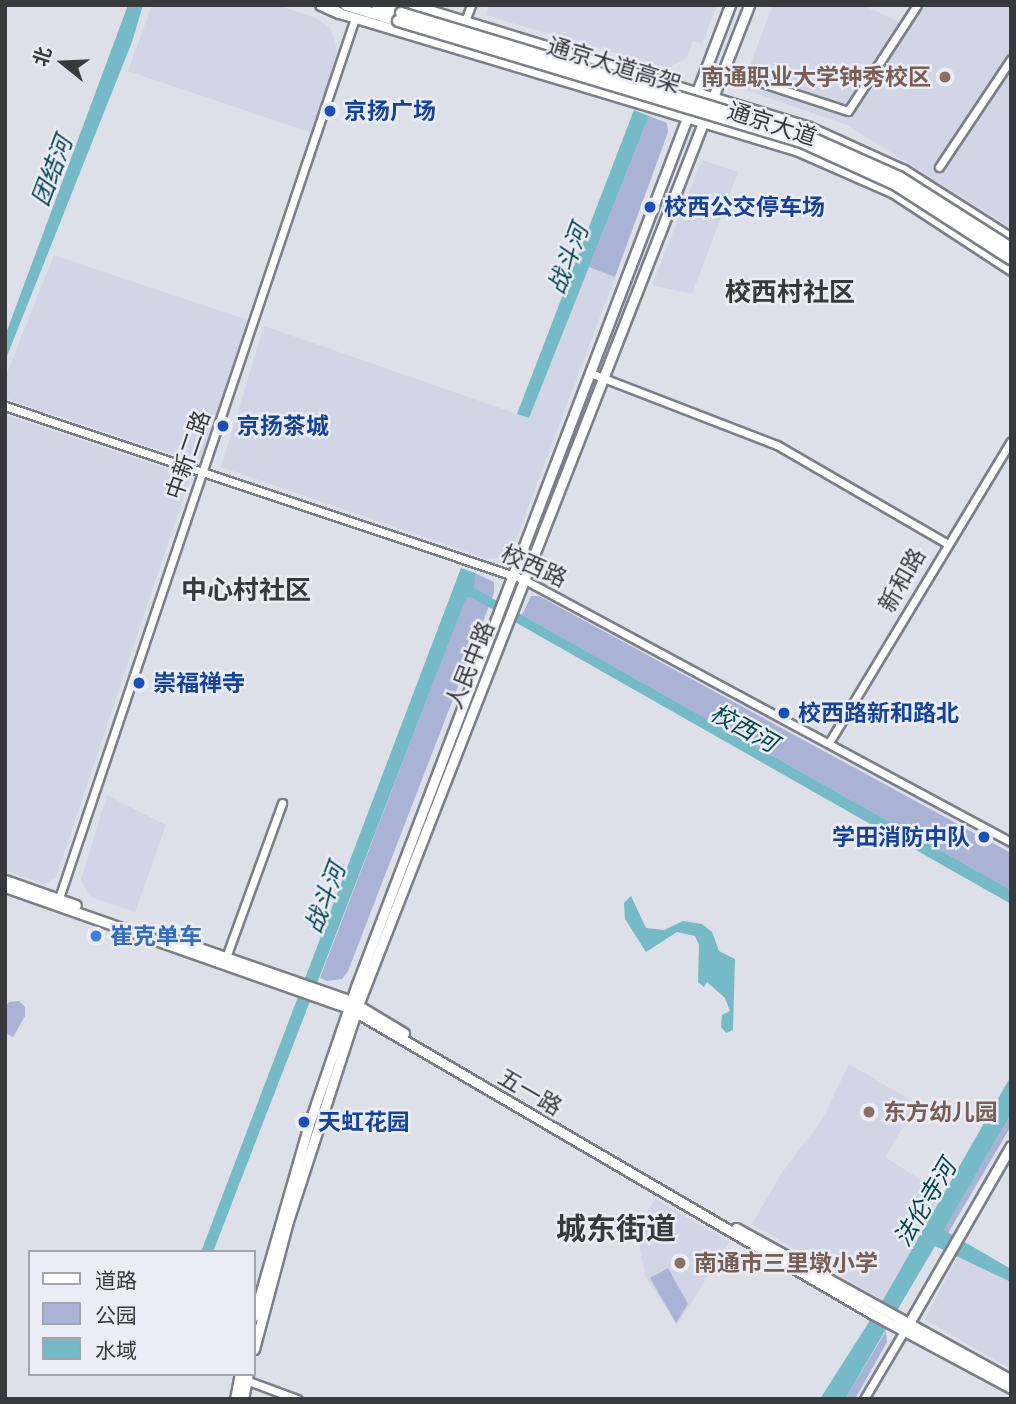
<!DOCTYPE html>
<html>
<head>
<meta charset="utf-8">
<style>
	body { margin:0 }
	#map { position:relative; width:1016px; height:1404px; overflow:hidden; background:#dddfe9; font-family:Helvetica,"Noto Sans SC",sans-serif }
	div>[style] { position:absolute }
	.built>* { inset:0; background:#d1d5e6 }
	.green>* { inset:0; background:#aab2d5 }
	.water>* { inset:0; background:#75bac6 }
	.roads { filter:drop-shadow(2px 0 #7c7f87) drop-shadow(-2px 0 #7c7f87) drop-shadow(0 2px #7c7f87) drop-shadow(0 -2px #7c7f87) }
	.minor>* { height:7px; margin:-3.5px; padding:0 3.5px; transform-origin:3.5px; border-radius:3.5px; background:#fff }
	.major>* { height:9px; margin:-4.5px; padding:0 4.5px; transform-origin:4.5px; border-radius:4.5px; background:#fff }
	.highway>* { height:10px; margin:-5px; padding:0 5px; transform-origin:5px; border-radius:5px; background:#fff }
	.bridges { filter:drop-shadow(2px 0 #7c7f87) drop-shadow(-2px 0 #7c7f87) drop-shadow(0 2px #7c7f87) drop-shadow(0 -2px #7c7f87) }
	.highway-bridge>* { height:10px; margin:-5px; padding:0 5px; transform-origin:5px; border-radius:5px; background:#fff }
	.dots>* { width:19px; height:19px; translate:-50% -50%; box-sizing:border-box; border:4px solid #eaecf6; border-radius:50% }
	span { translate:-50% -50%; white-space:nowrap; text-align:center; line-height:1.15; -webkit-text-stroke:5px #eaecf6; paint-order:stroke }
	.street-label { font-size:23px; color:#38393d }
	.education-label { font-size:23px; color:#785e54; font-weight:700 }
	.right { translate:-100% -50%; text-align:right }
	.left { translate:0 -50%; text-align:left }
	.transit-label { font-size:23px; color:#164399; font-weight:700 }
	.shop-label { font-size:23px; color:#366cbe; font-weight:700 }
	.water-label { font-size:24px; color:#02454e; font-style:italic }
	.quarter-label { font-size:26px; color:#38393d; font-weight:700 }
	.district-label { font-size:30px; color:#38393d; font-weight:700 }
	.frame { position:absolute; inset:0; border:7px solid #38393d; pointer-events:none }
	.legend { position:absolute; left:28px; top:1250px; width:228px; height:126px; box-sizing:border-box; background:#eaecf6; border:2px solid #a3a4ac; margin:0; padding:9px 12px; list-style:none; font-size:21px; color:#38393d }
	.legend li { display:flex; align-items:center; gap:14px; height:35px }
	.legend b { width:35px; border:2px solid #a3a4ac }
	.north { position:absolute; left:28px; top:28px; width:70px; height:70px; -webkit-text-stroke:5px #eaecf6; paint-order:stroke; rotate:288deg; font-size:19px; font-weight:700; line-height:28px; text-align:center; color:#38393d }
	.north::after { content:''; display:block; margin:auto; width:24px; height:32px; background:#38393d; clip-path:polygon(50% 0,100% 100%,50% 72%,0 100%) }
</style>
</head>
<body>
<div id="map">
	<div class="built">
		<div style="clip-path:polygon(152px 5px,277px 5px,316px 18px,331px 29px,337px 50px,335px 71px,315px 134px,128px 71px)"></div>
		<div style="clip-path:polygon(489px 5px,717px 5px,702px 44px,693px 41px,687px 58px,668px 68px,485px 15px)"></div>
		<div style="clip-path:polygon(773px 5px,862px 5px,901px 23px,913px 5px,1011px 5px,1011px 228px,849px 126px,746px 90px,749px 68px)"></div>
		<div style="clip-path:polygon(702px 160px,738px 172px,692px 294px,652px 285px)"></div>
		<div style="clip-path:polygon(54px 255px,248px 320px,201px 458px,193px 461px,5px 398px,5px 378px)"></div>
		<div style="clip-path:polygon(589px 267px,615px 277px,514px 545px,498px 558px,488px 559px,221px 467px,264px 326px,529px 418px)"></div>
		<div style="clip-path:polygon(5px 415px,182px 474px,189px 481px,56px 877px,44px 884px,5px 870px)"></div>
		<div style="clip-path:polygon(107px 795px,166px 825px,135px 912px,90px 897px,81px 880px)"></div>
		<div style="clip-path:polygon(849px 1064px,917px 1104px,885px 1157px,943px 1194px,883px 1300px,752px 1224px,781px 1174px,822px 1120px)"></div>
		<div style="clip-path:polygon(655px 1199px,729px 1242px,677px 1325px,646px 1277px,640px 1250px,639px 1224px)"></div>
		<div style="clip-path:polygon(958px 1255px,1011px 1282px,1011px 1369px,925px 1320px)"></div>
	</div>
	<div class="green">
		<div style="clip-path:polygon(649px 116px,667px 123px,668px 132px,615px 277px,589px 267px)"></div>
		<div style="clip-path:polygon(475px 573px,494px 582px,494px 593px,348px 971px,342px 979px,327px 981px,320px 978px)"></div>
		<div style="clip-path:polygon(531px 596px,539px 596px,1011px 853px,1011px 890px,522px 615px)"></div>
		<div style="clip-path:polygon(19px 1001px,25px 1007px,25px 1016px,13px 1037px,5px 1033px,5px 1007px,9px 1002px)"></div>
		<div style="clip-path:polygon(1011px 1114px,1011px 1126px,947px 1235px,944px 1230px)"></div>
		<div style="clip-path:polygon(668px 1268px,688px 1304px,676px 1323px,650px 1278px)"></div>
		<div style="clip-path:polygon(886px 1331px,887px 1342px,855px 1399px,845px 1399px)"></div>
	</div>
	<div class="water">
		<div style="clip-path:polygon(128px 5px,143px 5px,132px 42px,5px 361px,5px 336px)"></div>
		<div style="clip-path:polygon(634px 110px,649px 116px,529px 418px,517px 414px)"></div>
		<div style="clip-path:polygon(461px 568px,475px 573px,474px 588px,1011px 890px,1011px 904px,471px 597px,466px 598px,213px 1252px,201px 1252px)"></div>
		<div style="clip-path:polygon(631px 896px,646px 928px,664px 930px,683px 921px,702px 924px,712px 932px,719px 951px,735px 959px,733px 1030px,726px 1033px,721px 1027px,722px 1015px,730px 1011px,725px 998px,707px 982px,704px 987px,698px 982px,699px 945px,695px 936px,677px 932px,646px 952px,625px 919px,624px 903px)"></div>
		<div style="clip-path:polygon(1011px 1076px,1011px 1114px,944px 1230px,1011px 1269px,1011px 1282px,935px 1246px,845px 1399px,820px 1399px,883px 1300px)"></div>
	</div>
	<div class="roads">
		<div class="minor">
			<div style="left:465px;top:21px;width:17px;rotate:-69deg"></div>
			<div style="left:744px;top:77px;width:109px;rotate:18.1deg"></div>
			<div style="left:848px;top:111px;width:126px;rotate:-56.9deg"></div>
			<div style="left:939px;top:167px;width:130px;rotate:-56.3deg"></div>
			<div style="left:593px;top:374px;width:197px;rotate:21.1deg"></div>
			<div style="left:777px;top:445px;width:195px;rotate:30.1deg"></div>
			<div style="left:5px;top:406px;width:546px;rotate:18.47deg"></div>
			<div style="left:523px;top:579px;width:554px;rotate:28.32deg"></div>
			<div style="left:830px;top:741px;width:350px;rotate:-58.9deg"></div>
			<div style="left:57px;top:904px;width:935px;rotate:-71.41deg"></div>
			<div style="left:225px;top:960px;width:167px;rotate:-70deg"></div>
			<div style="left:243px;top:1379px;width:58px;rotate:20.3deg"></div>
			<div style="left:864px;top:1399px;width:79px;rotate:-59.5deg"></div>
		</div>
		<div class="major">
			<div style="left:413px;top:5px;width:414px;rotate:17.1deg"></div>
			<div style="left:809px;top:127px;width:104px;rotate:24.4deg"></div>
			<div style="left:904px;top:170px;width:127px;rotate:32.4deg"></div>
			<div style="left:339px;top:13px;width:479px;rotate:16.7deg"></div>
			<div style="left:798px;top:151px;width:103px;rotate:23.6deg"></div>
			<div style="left:892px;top:192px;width:142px;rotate:33.2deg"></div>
			<div style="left:5px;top:880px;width:75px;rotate:19.4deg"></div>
			<div style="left:5px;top:887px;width:365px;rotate:19.4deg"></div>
			<div style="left:349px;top:1008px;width:605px;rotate:30.3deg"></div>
			<div style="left:871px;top:1313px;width:159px;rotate:28.2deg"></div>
			<div style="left:162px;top:935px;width:200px;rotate:19.2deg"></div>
			<div style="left:351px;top:1001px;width:62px;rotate:31.1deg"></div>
			<div style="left:736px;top:1228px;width:314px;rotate:28.9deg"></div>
			<div style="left:254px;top:1316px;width:200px;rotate:-74deg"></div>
			<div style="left:309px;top:1124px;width:148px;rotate:-71.1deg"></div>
			<div style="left:357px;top:984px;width:1048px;rotate:-69.14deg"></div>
			<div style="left:905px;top:1330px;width:212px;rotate:-60.1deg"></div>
			<div style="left:254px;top:1349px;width:132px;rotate:-75.1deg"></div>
			<div style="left:288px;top:1221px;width:227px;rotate:-72deg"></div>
			<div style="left:358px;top:1005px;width:1074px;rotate:-68.64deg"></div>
			<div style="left:235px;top:1399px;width:25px;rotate:-79deg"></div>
			<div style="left:243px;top:1399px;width:25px;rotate:-79deg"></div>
		</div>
		<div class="highway">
			<div style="left:321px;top:5px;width:20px;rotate:24deg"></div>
			<div style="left:346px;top:5px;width:54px;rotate:17.1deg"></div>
			<div style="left:377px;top:5px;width:25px;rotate:18deg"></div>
		</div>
	</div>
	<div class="bridges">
		<div class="highway-bridge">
			<div style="left:401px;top:13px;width:422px;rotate:16.8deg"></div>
			<div style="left:805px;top:135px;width:103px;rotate:24.1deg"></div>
			<div style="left:899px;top:177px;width:133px;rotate:32.4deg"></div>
			<div style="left:398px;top:21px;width:424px;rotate:16.7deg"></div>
			<div style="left:804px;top:143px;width:101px;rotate:24.5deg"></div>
			<div style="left:896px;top:185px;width:137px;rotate:32.8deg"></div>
		</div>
	</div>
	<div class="dots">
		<div style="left:945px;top:77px;background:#8d6e63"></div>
		<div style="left:330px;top:111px;background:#1a4fb4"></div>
		<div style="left:650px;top:207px;background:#1a4fb4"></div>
		<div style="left:223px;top:426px;background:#1a4fb4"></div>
		<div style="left:139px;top:683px;background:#1a4fb4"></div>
		<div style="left:784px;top:713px;background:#1a4fb4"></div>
		<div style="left:984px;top:837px;background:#1a4fb4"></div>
		<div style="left:96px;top:936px;background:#3f7fe0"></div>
		<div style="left:869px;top:1112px;background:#8d6e63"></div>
		<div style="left:304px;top:1122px;background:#1a4fb4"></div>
		<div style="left:680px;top:1263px;background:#8d6e63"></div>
	</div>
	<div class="street-label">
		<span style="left:614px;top:65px;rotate:17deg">通京大道高架</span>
		<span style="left:772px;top:124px;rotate:18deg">通京大道</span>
		<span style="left:188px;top:455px;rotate:-71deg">中新二路</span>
		<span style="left:534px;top:566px;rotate:24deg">校西路</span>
		<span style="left:902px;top:580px;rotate:-60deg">新和路</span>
		<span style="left:470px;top:665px;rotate:-68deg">人民中路</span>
		<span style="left:530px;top:1092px;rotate:30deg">五一路</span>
	</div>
	<div class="education-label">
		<span class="right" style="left:931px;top:77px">南通职业大学钟秀校区</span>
		<span class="left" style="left:883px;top:1112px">东方幼儿园</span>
		<span class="left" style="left:694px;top:1263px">南通市三里墩小学</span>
	</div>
	<div class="transit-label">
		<span class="left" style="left:344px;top:111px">京扬广场</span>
		<span class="left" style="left:664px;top:207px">校西公交停车场</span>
		<span class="left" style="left:237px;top:426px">京扬茶城</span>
		<span class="left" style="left:153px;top:683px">崇福禅寺</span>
		<span class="left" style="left:798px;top:713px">校西路新和路北</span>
		<span class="right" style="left:970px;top:837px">学田消防中队</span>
		<span class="left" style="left:318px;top:1122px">天虹花园</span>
	</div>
	<div class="shop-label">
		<span class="left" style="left:110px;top:936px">崔克单车</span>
	</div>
	<div class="water-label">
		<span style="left:52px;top:171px;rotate:-69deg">团结河</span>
		<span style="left:568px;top:259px;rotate:-69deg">战斗河</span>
		<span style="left:744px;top:728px;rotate:29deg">校西河</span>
		<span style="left:325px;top:898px;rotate:-69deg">战斗河</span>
		<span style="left:925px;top:1203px;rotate:-59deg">法伦寺河</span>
	</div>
	<div class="quarter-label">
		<span style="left:790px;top:293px">校西村社区</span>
		<span style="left:246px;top:591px">中心村社区</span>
	</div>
	<div class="district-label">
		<span style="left:616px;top:1229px">城东街道</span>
	</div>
	<div class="frame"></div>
	<ul class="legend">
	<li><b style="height:9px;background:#fff"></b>道路</li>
	<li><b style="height:19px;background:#aab2d5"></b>公园</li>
	<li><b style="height:19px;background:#75bac6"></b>水域</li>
	</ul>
	<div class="north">北</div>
</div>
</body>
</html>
